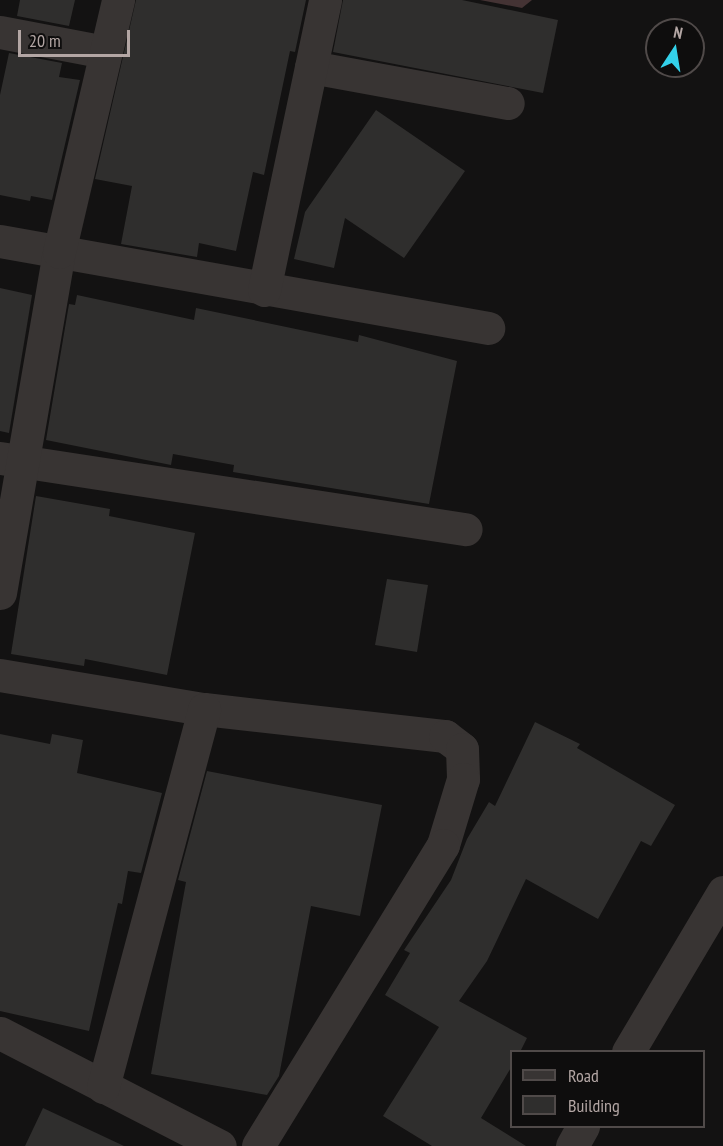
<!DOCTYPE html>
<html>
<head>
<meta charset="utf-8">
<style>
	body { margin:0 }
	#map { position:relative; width:723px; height:1146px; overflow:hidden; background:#131212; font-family:"PT Sans Narrow",sans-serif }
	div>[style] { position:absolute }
	.water>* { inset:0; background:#443334 }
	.building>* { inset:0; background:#2f2e2d }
	.minor>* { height:33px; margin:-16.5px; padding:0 16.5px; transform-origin:16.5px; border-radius:16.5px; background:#383433 }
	span { translate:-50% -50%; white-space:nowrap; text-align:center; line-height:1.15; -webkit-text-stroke:4.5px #0e0d0d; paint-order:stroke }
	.legend { position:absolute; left:510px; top:1050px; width:195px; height:78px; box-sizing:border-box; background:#0e0d0d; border:2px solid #504a49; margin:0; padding:8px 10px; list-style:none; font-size:18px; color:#b3a6a4 }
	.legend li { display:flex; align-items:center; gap:12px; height:30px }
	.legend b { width:30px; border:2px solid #504a49 }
	.north { position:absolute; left:645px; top:18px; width:60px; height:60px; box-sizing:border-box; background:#0e0d0d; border:2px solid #504a49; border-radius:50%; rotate:12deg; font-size:16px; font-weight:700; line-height:24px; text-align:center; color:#b3a6a4 }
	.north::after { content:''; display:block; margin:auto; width:21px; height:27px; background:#33d1ea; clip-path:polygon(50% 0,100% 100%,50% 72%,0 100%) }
	.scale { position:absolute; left:18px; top:30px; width:112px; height:27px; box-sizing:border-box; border:3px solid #b3a6a4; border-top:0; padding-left:8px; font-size:18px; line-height:21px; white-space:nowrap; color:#b3a6a4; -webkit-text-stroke:4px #0e0d0d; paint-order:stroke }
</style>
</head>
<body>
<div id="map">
	<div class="water">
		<div style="clip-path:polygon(480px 0,532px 0,522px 8px)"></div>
	</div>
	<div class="building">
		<div style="clip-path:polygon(20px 0,75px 0,69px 26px,17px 16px)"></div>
		<div style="clip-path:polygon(136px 0,306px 0,295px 52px,290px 51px,264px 175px,253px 172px,236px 251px,199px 243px,197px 257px,121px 244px,132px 186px,95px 179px)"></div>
		<div style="clip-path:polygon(343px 0,462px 0,558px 20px,543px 93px,333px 52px)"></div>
		<div style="clip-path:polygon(9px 53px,62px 63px,59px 77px,80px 80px,52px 200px,31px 196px,30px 201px,0 195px,0 95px)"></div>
		<div style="clip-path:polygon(376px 110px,465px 171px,404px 258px,345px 218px,334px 268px,294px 259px,305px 212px)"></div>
		<div style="clip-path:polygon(0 288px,32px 295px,9px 433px,0 431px)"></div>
		<div style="clip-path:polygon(77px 295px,194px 320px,196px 308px,358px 342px,359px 335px,457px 361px,429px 504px,233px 472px,234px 465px,173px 454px,171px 465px,46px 440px,69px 304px,75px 305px)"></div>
		<div style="clip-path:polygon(36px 496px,110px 509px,109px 516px,195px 533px,167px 675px,85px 659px,84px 666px,11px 654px)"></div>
		<div style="clip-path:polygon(387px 579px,428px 585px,417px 652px,375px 645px)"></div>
		<div style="clip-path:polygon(535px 722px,580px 744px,577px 748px,675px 805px,651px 846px,641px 841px,598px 919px,526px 879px,487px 961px,459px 1001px,527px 1038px,520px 1052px,512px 1052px,512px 1066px,481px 1118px,526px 1146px,432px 1146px,383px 1116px,439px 1027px,385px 995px,410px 953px,404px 950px,451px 880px,467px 839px,489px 802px,495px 806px)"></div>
		<div style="clip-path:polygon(0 734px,50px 744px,52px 734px,83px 740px,77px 773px,162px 793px,141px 873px,128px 871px,122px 904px,118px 903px,89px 1031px,0 1011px)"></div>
		<div style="clip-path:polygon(207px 771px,382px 805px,360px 916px,311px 906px,279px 1076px,267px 1095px,151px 1074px,186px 882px,178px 880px)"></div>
		<div style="clip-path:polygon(43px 1108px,124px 1146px,25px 1146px)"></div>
	</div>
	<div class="minor">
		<div style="left:0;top:32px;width:107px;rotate:10.8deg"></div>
		<div style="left:311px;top:67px;width:200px;rotate:10.4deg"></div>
		<div style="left:0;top:241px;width:496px;rotate:10.1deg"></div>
		<div style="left:264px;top:290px;width:296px;rotate:-78.1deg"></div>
		<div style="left:0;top:458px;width:471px;rotate:8.7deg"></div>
		<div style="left:0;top:593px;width:346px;rotate:-80.2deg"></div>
		<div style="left:59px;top:252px;width:259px;rotate:-76.8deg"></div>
		<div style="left:0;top:675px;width:207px;rotate:9.5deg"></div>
		<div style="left:204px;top:709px;width:243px;rotate:6.4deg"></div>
		<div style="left:445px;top:736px;width:21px;rotate:37deg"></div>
		<div style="left:462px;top:749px;width:30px;rotate:88deg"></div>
		<div style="left:463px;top:779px;width:69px;rotate:106.9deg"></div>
		<div style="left:443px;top:845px;width:353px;rotate:121.6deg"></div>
		<div style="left:0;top:1033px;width:247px;rotate:27.2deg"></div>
		<div style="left:628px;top:1052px;width:186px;rotate:-59.3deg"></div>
		<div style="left:103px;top:1087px;width:391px;rotate:-75deg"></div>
		<div style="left:572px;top:1146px;width:23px;rotate:-61deg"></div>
	</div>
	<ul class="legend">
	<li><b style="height:8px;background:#383433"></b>Road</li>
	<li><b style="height:16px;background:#2f2e2d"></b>Building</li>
	</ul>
	<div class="north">N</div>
	<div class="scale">20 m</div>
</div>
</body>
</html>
